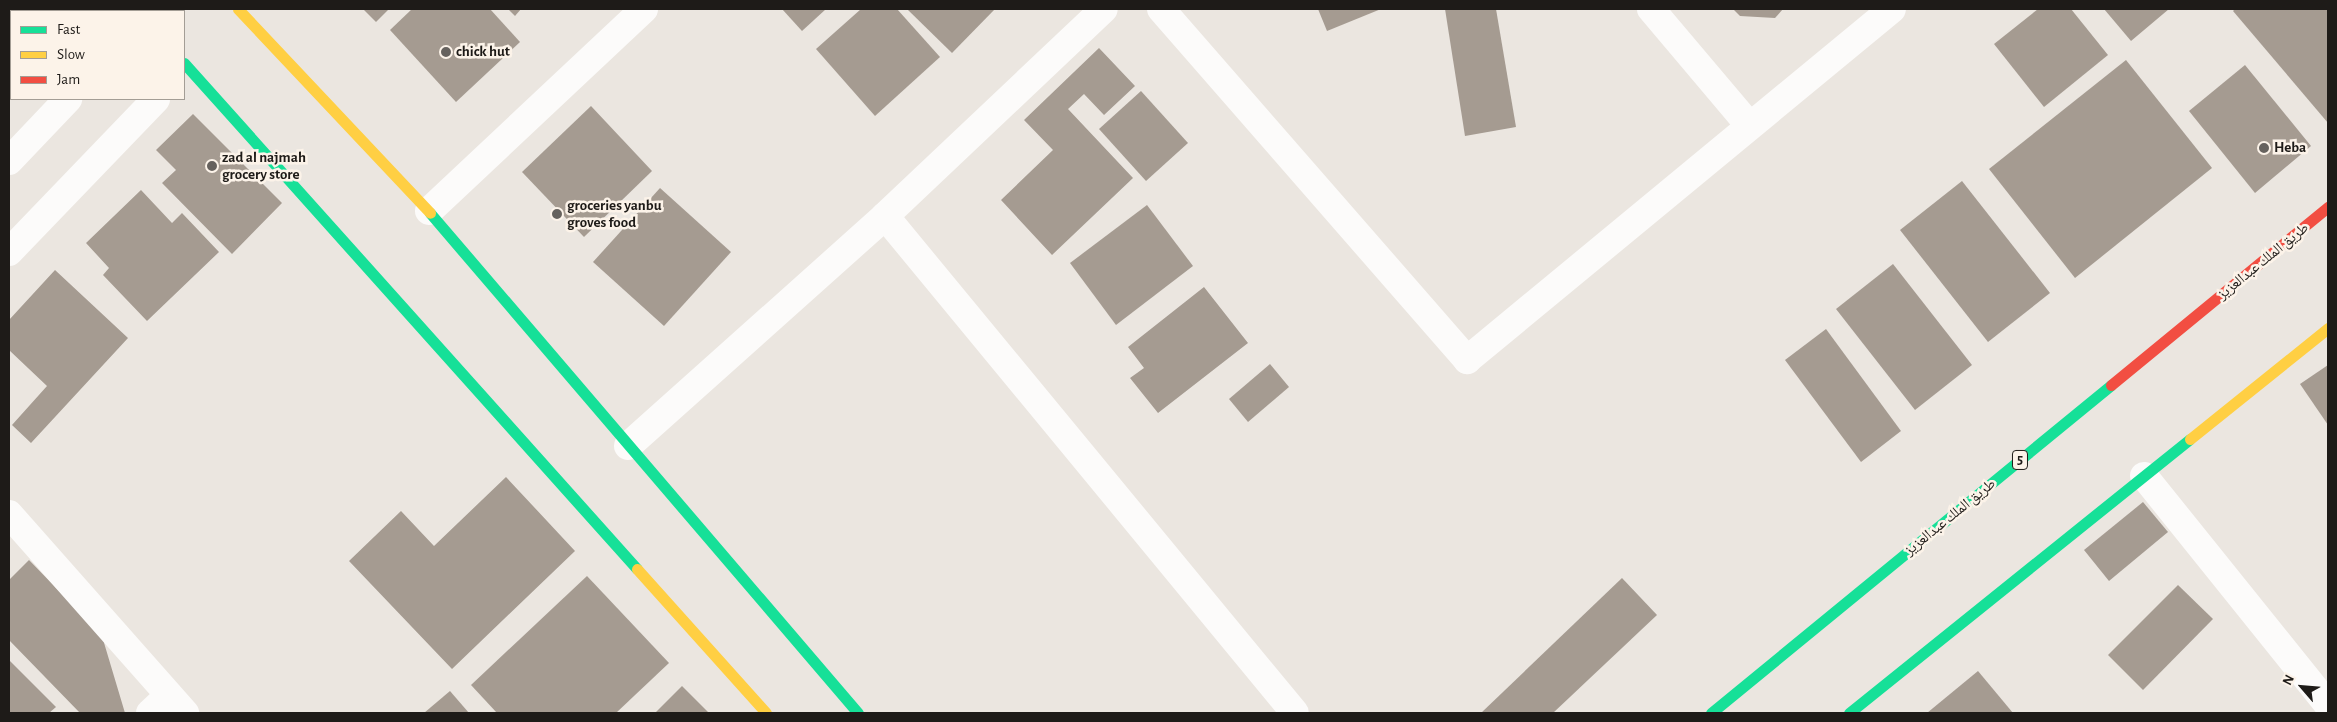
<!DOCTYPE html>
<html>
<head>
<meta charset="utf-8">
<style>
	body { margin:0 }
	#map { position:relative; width:2337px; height:722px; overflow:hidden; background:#ebe6e0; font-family:"Alegreya Sans","Noto Naskh Arabic",sans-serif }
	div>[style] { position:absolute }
	.building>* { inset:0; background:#a59b91 }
	.street>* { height:28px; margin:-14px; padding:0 14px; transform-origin:14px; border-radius:14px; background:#fcfbfa }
	.fast>* { height:11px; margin:-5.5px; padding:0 5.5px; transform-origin:5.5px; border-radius:5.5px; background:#16e098 }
	.slow>* { height:11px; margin:-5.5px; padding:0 5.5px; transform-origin:5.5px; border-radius:5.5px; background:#ffcf43 }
	.jam>* { height:11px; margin:-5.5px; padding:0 5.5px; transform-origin:5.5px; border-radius:5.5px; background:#f24e42 }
	.dots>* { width:14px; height:14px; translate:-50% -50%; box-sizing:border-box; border:2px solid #fcf3e9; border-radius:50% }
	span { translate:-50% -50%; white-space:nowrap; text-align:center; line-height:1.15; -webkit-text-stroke:5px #fcf3e9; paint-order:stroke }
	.shield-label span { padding:1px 4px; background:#fcf3e9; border:1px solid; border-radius:4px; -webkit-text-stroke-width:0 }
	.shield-label { font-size:14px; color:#1e1b18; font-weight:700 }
	.poi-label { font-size:15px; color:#1e1b18; font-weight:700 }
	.left { translate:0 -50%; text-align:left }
	.street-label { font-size:15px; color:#1e1b18 }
	.frame { position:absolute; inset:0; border:10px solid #1e1b18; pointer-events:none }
	.legend { position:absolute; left:10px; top:10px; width:175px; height:90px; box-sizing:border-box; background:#fcf3e9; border:1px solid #a39d95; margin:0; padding:6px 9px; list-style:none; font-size:15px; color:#1e1b18 }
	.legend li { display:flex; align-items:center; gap:10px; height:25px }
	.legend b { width:25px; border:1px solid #a39d95 }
	.north { position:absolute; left:2277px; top:662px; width:50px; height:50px; -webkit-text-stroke:4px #fcf3e9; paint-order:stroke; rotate:297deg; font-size:14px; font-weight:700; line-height:20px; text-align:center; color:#1e1b18 }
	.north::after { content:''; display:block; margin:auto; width:18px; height:22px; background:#1e1b18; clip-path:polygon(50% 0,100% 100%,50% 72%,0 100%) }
</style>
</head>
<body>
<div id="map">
	<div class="building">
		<div style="clip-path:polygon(9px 9px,41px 9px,11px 11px,9px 50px)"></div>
		<div style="clip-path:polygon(363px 9px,389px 9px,376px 22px)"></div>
		<div style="clip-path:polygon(412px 9px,490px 9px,520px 42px,456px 102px,390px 30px)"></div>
		<div style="clip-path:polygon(508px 9px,521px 9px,515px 16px)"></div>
		<div style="clip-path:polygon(782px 9px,826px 9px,802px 31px)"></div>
		<div style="clip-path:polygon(861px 9px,897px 9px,940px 57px,875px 116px,816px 49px)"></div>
		<div style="clip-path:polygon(907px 9px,995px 9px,952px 53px)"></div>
		<div style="clip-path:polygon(1318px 9px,1381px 9px,1327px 31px)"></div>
		<div style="clip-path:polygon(1445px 9px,1496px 9px,1516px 127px,1465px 136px)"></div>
		<div style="clip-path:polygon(1733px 9px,1783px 9px,1775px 18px,1740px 16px)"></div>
		<div style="clip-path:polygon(2038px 9px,2071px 9px,2108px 55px,2044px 107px,1994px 44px)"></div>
		<div style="clip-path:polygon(2104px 9px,2169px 9px,2131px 41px)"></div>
		<div style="clip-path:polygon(2235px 9px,2328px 9px,2328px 123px,2233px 11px)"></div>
		<div style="clip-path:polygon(1099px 48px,1135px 86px,1104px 115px,1084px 94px,1068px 109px,1133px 178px,1052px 255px,1001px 200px,1053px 150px,1024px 120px)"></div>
		<div style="clip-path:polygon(2126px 60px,2212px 168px,2075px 278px,1989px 169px)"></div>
		<div style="clip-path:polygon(2245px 65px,2311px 146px,2255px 193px,2189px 111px)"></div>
		<div style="clip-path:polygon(1141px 91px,1188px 143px,1146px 181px,1099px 129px)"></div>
		<div style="clip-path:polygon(591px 106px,652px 171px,584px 237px,522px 172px)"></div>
		<div style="clip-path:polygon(193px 114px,282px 203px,232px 254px,162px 183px,176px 170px,156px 150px)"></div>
		<div style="clip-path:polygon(1962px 181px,2050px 293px,1988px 342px,1900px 230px)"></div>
		<div style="clip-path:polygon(660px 188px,731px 252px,664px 326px,593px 262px)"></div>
		<div style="clip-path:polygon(141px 190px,172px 223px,182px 213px,219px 252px,147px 321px,103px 275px,109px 268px,86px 243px)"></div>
		<div style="clip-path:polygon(1147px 205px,1193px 266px,1116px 325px,1070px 263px)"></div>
		<div style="clip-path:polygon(1893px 264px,1972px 365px,1915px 410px,1836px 309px)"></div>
		<div style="clip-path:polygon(55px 270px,128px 338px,31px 443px,12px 425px,47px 386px,9px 350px,9px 320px)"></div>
		<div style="clip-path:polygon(1204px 287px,1248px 343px,1158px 413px,1130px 378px,1144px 368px,1128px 347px)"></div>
		<div style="clip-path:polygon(1826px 329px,1901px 431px,1861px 462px,1785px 360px)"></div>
		<div style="clip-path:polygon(1270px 364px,1289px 387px,1248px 422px,1229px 399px)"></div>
		<div style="clip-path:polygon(2328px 365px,2328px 425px,2300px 384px)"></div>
		<div style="clip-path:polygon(506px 477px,575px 551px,452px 669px,349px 561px,401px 511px,434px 546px)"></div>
		<div style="clip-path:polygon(2143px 502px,2168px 532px,2109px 581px,2084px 550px)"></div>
		<div style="clip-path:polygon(29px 560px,93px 626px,99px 626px,125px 713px,80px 713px,9px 640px,9px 580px)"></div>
		<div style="clip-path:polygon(587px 576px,669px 663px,616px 713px,497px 713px,471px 685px)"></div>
		<div style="clip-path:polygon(1622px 578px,1657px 615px,1553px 713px,1481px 713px)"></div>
		<div style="clip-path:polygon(2178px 585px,2213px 619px,2143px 690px,2108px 655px)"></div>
		<div style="clip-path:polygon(9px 660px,56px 707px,49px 713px,9px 713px)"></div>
		<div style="clip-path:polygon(1978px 671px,2013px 713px,1927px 713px)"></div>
		<div style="clip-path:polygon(682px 686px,709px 713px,655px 713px)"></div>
		<div style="clip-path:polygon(450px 691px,469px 713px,424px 713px)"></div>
	</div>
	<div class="street">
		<div style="left:1161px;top:9px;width:466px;rotate:48.9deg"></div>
		<div style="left:1467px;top:360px;width:551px;rotate:-39.55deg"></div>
		<div style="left:1651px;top:9px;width:153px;rotate:49.8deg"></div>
		<div style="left:9px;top:161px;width:86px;rotate:-46.4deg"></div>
		<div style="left:429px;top:211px;width:295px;rotate:-43.2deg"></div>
		<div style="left:885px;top:216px;width:644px;rotate:50.48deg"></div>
		<div style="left:9px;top:252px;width:212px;rotate:-46.1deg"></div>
		<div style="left:628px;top:446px;width:345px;rotate:-41.8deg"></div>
		<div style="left:885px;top:216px;width:301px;rotate:-43.4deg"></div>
		<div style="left:2144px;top:476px;width:294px;rotate:51.2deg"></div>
		<div style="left:9px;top:514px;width:266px;rotate:48.5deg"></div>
		<div style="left:150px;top:713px;width:26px;rotate:-43deg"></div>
	</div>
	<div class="fast">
		<div style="left:125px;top:9px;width:3px;rotate:45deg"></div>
		<div style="left:184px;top:63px;width:679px;rotate:48.16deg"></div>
		<div style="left:430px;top:213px;width:658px;rotate:49.44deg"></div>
		<div style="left:1711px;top:713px;width:517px;rotate:-39.35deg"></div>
		<div style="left:1849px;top:713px;width:437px;rotate:-38.8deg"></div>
	</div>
	<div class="slow">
		<div style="left:238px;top:9px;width:280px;rotate:46.7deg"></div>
		<div style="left:2190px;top:439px;width:177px;rotate:-38.8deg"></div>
		<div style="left:637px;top:569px;width:193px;rotate:48.1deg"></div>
	</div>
	<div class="jam">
		<div style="left:2111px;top:385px;width:281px;rotate:-39.4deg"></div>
	</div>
	<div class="dots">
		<div style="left:446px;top:52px;background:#66625e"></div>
		<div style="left:2264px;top:148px;background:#66625e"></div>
		<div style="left:212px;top:166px;background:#66625e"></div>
		<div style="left:557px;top:214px;background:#66625e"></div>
	</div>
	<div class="shield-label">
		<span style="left:2020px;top:460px">5</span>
	</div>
	<div class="poi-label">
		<span class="left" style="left:456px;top:52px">chick hut</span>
		<span class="left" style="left:2274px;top:148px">Heba</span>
		<span class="left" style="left:222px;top:166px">zad al najmah<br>grocery store</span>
		<span class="left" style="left:567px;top:214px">groceries yanbu<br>groves food</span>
	</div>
	<div class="street-label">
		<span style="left:2263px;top:261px;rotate:-39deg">طريق الملك عبدالعزيز</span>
		<span style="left:1950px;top:517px;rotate:-39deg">طريق الملك عبدالعزيز</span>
	</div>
	<div class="frame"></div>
	<ul class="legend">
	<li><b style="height:6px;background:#16e098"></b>Fast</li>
	<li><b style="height:6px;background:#ffcf43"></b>Slow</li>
	<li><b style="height:6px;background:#f24e42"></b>Jam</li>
	</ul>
	<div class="north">N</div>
</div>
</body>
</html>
